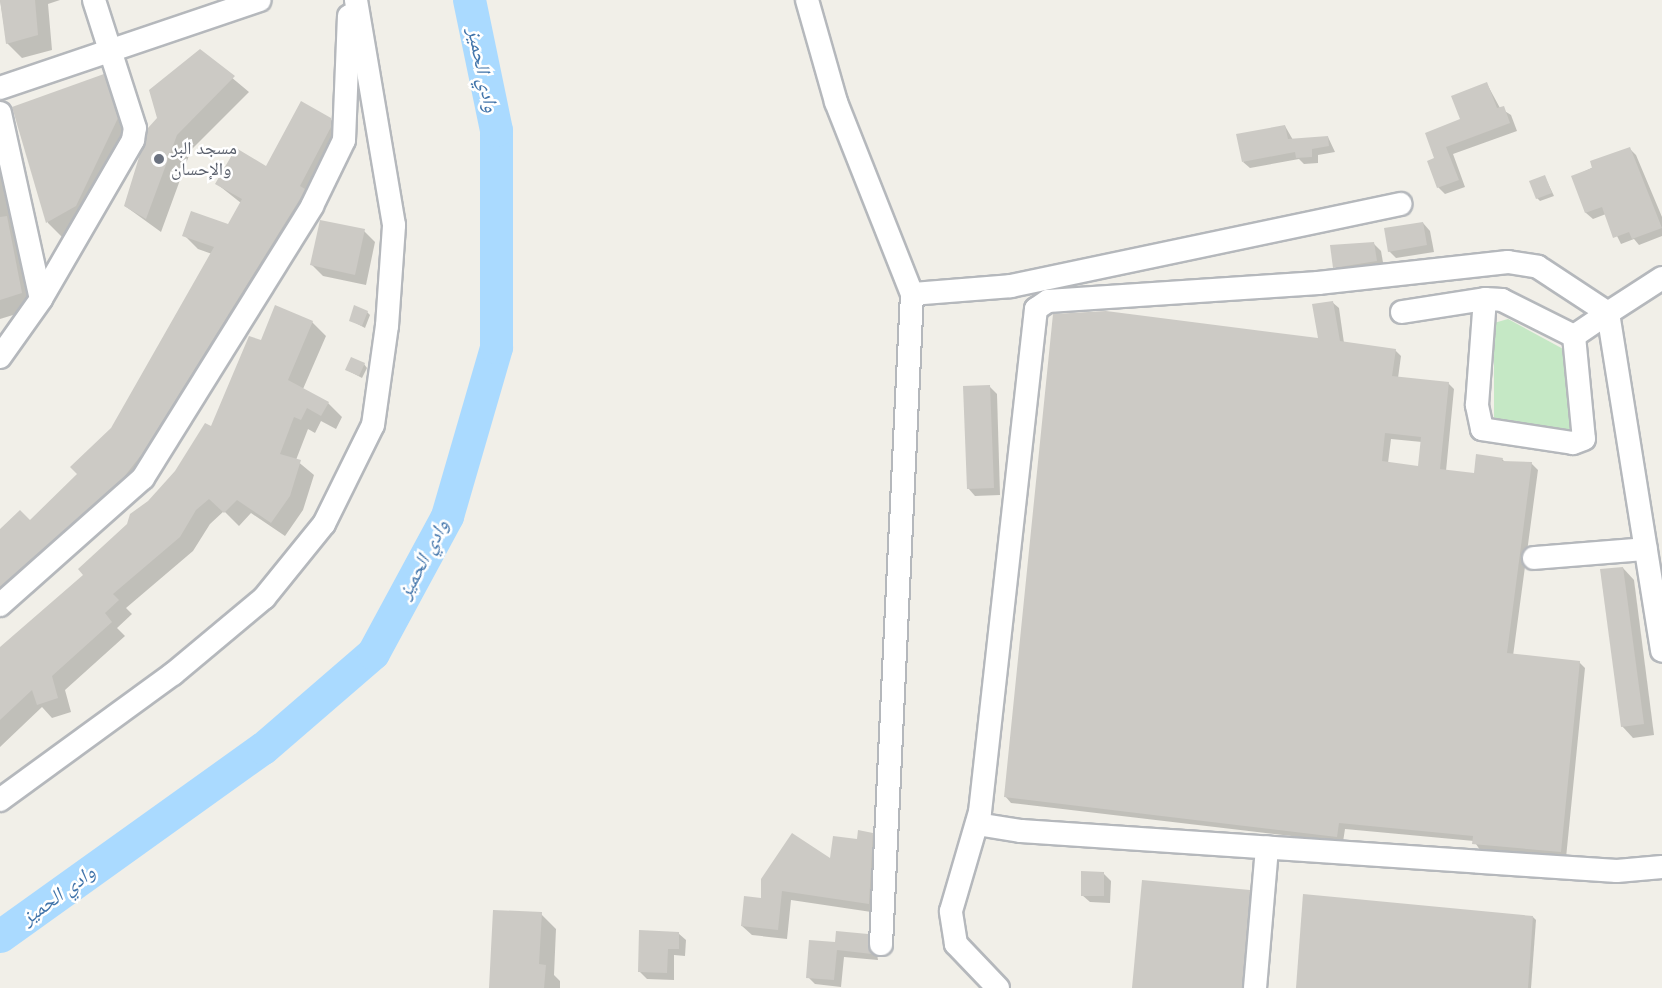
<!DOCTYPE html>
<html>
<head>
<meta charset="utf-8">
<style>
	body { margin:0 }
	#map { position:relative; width:1662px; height:988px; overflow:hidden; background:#f1efe8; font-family:"Space Grotesk","Noto Naskh Arabic",sans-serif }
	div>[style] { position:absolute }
	.green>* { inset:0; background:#c5e8c5 }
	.shadow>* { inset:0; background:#0003 }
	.river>* { height:33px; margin:-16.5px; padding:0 16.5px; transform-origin:16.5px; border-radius:16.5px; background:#aadaff }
	.building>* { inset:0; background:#cccac5 }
	.roads { filter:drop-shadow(2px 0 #b5b8bc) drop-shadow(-2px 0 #b5b8bc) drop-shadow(0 2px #b5b8bc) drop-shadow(0 -2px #b5b8bc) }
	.minor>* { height:22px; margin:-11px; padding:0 11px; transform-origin:11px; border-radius:11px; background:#fff }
	.dots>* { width:16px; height:16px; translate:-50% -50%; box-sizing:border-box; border:3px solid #fff; border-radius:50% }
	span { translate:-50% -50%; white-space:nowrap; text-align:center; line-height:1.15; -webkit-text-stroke:5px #fff; paint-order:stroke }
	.worship-label { font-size:18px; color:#5b616d }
	.left { translate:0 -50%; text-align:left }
	.water-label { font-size:20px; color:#4174aa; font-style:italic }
</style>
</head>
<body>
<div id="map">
	<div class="green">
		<div style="clip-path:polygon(1508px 319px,1565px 350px,1574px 428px,1569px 435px,1499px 427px,1494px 417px,1494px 323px)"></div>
	</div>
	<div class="shadow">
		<div style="clip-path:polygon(0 0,60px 0,48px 4px,52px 50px,22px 58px,7px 43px)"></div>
		<div style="clip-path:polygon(200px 51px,249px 92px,191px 150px,161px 232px,125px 206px,159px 118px)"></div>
		<div style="clip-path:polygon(103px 76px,118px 91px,132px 134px,91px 221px,62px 237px,48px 223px,14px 108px)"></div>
		<div style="clip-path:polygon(1487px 84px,1500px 108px,1511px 115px,1517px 131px,1453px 154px,1465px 187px,1445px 194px,1438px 187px,1436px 159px)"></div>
		<div style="clip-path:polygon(330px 119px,345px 133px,156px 467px,0 616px,0 629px,0 532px,30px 522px,79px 474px,112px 428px,212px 254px,198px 249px,184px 235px,228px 226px,241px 203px,217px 184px,266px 168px)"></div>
		<div style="clip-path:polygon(1285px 126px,1293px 140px,1328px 137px,1335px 152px,1318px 155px,1318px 163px,1304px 164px,1299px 159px,1250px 168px,1243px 162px)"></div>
		<div style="clip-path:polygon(0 135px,36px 308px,0 319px)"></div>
		<div style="clip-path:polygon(1630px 149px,1636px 155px,1662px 217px,1662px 236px,1639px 245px,1634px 239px,1621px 244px,1606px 214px,1593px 219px,1586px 213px,1573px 177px)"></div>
		<div style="clip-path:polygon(1545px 177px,1554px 196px,1540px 201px,1537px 198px)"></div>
		<div style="clip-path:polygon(1423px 223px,1430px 231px,1434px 252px,1396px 258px,1389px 251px)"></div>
		<div style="clip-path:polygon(364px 231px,375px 242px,366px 285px,323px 276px,312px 265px)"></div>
		<div style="clip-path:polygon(1374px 244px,1381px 251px,1384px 268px,1342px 274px,1335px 267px)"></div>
		<div style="clip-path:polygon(evenodd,1332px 302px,1339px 308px,1344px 343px,1395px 350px,1401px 356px,1398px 378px,1448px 383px,1454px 389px,1446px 471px,1475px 475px,1502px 459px,1506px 463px,1531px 463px,1538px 470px,1513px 656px,1579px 662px,1585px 668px,1566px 858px,1480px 850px,1474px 841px,1345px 829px,1343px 842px,1011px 803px,1005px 796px,1319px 340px,1332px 302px,1391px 439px,1422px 442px,1419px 467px,1388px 463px,1391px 439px)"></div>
		<div style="clip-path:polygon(367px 312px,370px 315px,365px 328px,350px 320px)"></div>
		<div style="clip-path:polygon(312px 322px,326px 336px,303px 389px,328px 403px,342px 417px,336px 429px,321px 421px,315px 433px,308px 429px,296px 460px,314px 475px,303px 510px,285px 536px,251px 513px,239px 526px,224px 511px,210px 524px,193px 551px,126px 608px,132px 614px,117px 628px,125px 636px,65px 690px,71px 712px,52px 718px,42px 707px,0 747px,0 651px,85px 575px,149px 503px,212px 428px,261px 342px)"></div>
		<div style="clip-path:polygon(364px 364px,367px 368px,362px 378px,347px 370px)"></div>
		<div style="clip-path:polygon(990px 387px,997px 394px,1000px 495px,975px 496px,968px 488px)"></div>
		<div style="clip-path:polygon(1623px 568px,1634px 580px,1654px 735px,1633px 738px,1622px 726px)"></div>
		<div style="clip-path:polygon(872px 834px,882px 844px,878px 913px,791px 900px,787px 939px,752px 935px,742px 926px,763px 900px)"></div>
		<div style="clip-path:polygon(1104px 874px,1111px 881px,1110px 903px,1090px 902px,1082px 895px)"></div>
		<div style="clip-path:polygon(1249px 891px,1253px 895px,1245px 988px,1134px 988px)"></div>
		<div style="clip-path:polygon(541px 914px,556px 929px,554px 975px,560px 981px,560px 988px,490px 988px)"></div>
		<div style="clip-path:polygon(1533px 917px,1536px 920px,1531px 988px,1298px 988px)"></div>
		<div style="clip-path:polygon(678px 933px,686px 940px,685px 956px,674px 955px,674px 980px,647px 979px,639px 971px)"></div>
		<div style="clip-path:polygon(867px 936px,875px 943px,878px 960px,844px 957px,841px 987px,815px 984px,808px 977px,836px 943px)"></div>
	</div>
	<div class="river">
		<div style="left:0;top:936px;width:323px;rotate:-35.6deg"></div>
		<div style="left:263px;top:748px;width:145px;rotate:-40.8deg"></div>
		<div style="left:373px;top:653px;width:156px;rotate:-61.6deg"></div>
		<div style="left:447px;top:516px;width:176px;rotate:-73.8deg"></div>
		<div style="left:496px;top:347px;width:217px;rotate:-90deg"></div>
		<div style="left:496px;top:130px;width:133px;rotate:-101.7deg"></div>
	</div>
	<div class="building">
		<div style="clip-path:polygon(0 0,35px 0,38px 35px,6px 44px)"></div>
		<div style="clip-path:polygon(200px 49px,235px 76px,177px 135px,146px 219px,124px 206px,148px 128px,157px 118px,149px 90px)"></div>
		<div style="clip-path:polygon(104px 74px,118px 118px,76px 206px,46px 223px,12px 107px)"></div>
		<div style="clip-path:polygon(1487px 82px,1497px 108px,1504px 106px,1510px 123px,1446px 147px,1459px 180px,1437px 188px,1427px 161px,1434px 158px,1425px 133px,1460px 119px,1451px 96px)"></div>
		<div style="clip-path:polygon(301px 101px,331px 118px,331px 127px,300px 186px,305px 189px,300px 199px,142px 454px,124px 477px,0 587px,0 529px,20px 510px,30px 520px,77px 474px,70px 467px,111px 428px,214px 247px,182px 236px,191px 211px,228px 224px,242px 199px,215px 184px,236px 148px,266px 166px)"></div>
		<div style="clip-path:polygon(1285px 125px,1288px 139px,1328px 136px,1329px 146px,1312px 149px,1312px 157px,1296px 158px,1295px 152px,1242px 162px,1236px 134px)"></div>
		<div style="clip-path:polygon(1630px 147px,1662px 228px,1632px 239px,1629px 232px,1613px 238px,1602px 207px,1585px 213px,1571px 176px,1592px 168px,1590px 161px)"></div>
		<div style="clip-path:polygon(1545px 175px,1552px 193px,1536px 199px,1529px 181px)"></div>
		<div style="clip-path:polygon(7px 216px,22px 293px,0 300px,0 217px)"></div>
		<div style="clip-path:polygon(320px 220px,365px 229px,355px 275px,310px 265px)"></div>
		<div style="clip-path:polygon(1423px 222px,1427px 245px,1388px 252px,1384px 228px)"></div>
		<div style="clip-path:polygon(1374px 242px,1377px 261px,1333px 268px,1330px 245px)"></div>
		<div style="clip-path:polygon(evenodd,1333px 301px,1340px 341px,1396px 349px,1392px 376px,1449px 382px,1440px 469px,1474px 473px,1476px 454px,1503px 458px,1502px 461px,1532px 462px,1507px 653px,1580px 661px,1561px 852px,1472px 844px,1473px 836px,1339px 823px,1337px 837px,1004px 797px,1053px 314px,1106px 311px,1318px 338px,1312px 304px,1333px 301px,1385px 433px,1421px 437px,1418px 466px,1382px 461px,1385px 433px)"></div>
		<div style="clip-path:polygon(275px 305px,313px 321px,288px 380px,329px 402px,321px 416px,307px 408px,301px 420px,294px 417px,280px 454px,301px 460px,290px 496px,271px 523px,237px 500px,224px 513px,209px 499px,196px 510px,180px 537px,113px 594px,119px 600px,105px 613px,112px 622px,52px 676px,58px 698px,37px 705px,32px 690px,0 720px,0 647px,83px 575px,78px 569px,127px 524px,130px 514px,148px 501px,175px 471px,205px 423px,211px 426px,249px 336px,261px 340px)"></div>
		<div style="clip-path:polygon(354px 305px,368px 311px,362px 326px,349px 321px)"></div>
		<div style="clip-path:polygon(351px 357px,365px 363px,359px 376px,345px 370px)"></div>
		<div style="clip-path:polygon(990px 385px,994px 488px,967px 489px,963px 386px)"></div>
		<div style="clip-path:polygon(1623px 567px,1644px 724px,1621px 727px,1600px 569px)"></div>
		<div style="clip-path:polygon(858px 830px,873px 833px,869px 904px,782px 891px,778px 930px,741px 926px,744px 896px,761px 898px,761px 879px,792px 833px,830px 858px,833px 836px,857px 839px)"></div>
		<div style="clip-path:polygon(1081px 871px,1104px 872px,1104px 896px,1081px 896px)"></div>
		<div style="clip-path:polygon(1142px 880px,1250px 890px,1242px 988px,1132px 988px)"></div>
		<div style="clip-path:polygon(1303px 894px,1533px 916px,1528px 988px,1296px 988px)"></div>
		<div style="clip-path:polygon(493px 910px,542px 912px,539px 964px,546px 965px,544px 988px,489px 988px)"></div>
		<div style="clip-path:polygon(639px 930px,679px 932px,679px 949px,668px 949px,667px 973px,638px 972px)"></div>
		<div style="clip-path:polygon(836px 931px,868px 934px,872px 954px,837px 950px,834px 980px,806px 978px,809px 940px,835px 942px)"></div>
	</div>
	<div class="roads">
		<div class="minor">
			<div style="left:807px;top:0;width:106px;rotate:74.1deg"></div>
			<div style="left:836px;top:102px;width:206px;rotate:68.4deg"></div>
			<div style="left:912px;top:294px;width:651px;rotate:92.73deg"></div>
			<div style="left:0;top:88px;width:274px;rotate:-18.7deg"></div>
			<div style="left:0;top:113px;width:190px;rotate:77.6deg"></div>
			<div style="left:1662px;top:278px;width:64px;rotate:147.1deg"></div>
			<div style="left:1608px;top:313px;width:342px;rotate:80.9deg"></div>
			<div style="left:912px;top:294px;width:99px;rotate:-4.6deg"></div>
			<div style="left:1011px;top:286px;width:398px;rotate:-11.9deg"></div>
			<div style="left:1485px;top:299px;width:17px;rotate:3deg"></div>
			<div style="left:1502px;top:300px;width:80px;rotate:26.6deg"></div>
			<div style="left:1574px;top:336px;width:103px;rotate:84.5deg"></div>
			<div style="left:1584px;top:439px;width:12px;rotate:160deg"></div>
			<div style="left:1573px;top:443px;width:92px;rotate:-171.3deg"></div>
			<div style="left:1482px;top:429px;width:25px;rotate:-102deg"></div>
			<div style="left:1477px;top:405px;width:106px;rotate:-85.7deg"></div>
			<div style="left:1402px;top:312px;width:84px;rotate:-8.9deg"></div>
			<div style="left:0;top:357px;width:71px;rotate:-54.7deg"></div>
			<div style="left:41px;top:299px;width:184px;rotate:-59.9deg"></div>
			<div style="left:133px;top:140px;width:12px;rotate:-81deg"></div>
			<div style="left:135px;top:128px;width:134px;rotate:-107.8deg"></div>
			<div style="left:1534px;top:558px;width:112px;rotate:-4.6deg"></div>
			<div style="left:0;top:605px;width:191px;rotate:-41.6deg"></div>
			<div style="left:143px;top:478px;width:320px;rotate:-58.1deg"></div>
			<div style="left:312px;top:206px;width:73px;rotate:-64.1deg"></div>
			<div style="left:344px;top:140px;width:124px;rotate:-87.7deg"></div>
			<div style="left:0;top:800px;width:214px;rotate:-36.1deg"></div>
			<div style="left:173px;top:674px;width:119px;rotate:-39.9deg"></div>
			<div style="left:264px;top:598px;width:95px;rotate:-51deg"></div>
			<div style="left:324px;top:524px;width:110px;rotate:-63.7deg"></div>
			<div style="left:373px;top:425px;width:100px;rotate:-82deg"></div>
			<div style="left:387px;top:326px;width:101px;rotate:-86deg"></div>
			<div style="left:394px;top:225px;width:228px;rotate:-99.6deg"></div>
			<div style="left:977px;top:824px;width:45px;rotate:9deg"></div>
			<div style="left:1021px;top:831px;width:597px;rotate:3.84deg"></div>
			<div style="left:1617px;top:871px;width:45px;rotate:-5.1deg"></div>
			<div style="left:998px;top:988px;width:61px;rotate:-133.7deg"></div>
			<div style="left:956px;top:944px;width:33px;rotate:-99deg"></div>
			<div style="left:951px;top:911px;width:103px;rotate:-73.7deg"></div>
			<div style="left:980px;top:812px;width:506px;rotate:-83.65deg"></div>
			<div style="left:1036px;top:309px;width:14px;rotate:-34deg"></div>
			<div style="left:1048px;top:301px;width:271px;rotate:-3.8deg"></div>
			<div style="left:1318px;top:283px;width:191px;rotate:-6.3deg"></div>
			<div style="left:1508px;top:262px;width:30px;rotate:9deg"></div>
			<div style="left:1538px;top:267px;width:84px;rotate:33.3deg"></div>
			<div style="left:1608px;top:313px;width:41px;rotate:145.9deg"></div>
			<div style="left:1255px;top:988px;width:141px;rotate:-85.1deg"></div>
		</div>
	</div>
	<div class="dots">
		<div style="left:159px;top:159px;background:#6b7280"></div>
	</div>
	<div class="worship-label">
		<span class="left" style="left:171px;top:159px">مسجد البر<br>والإحسان</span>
	</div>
	<div class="water-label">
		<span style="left:483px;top:70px;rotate:78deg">وادي الحميز</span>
		<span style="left:423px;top:559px;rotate:-62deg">وادي الحميز</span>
		<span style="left:58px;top:895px;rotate:-36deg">وادي الحميز</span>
	</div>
</div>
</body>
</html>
